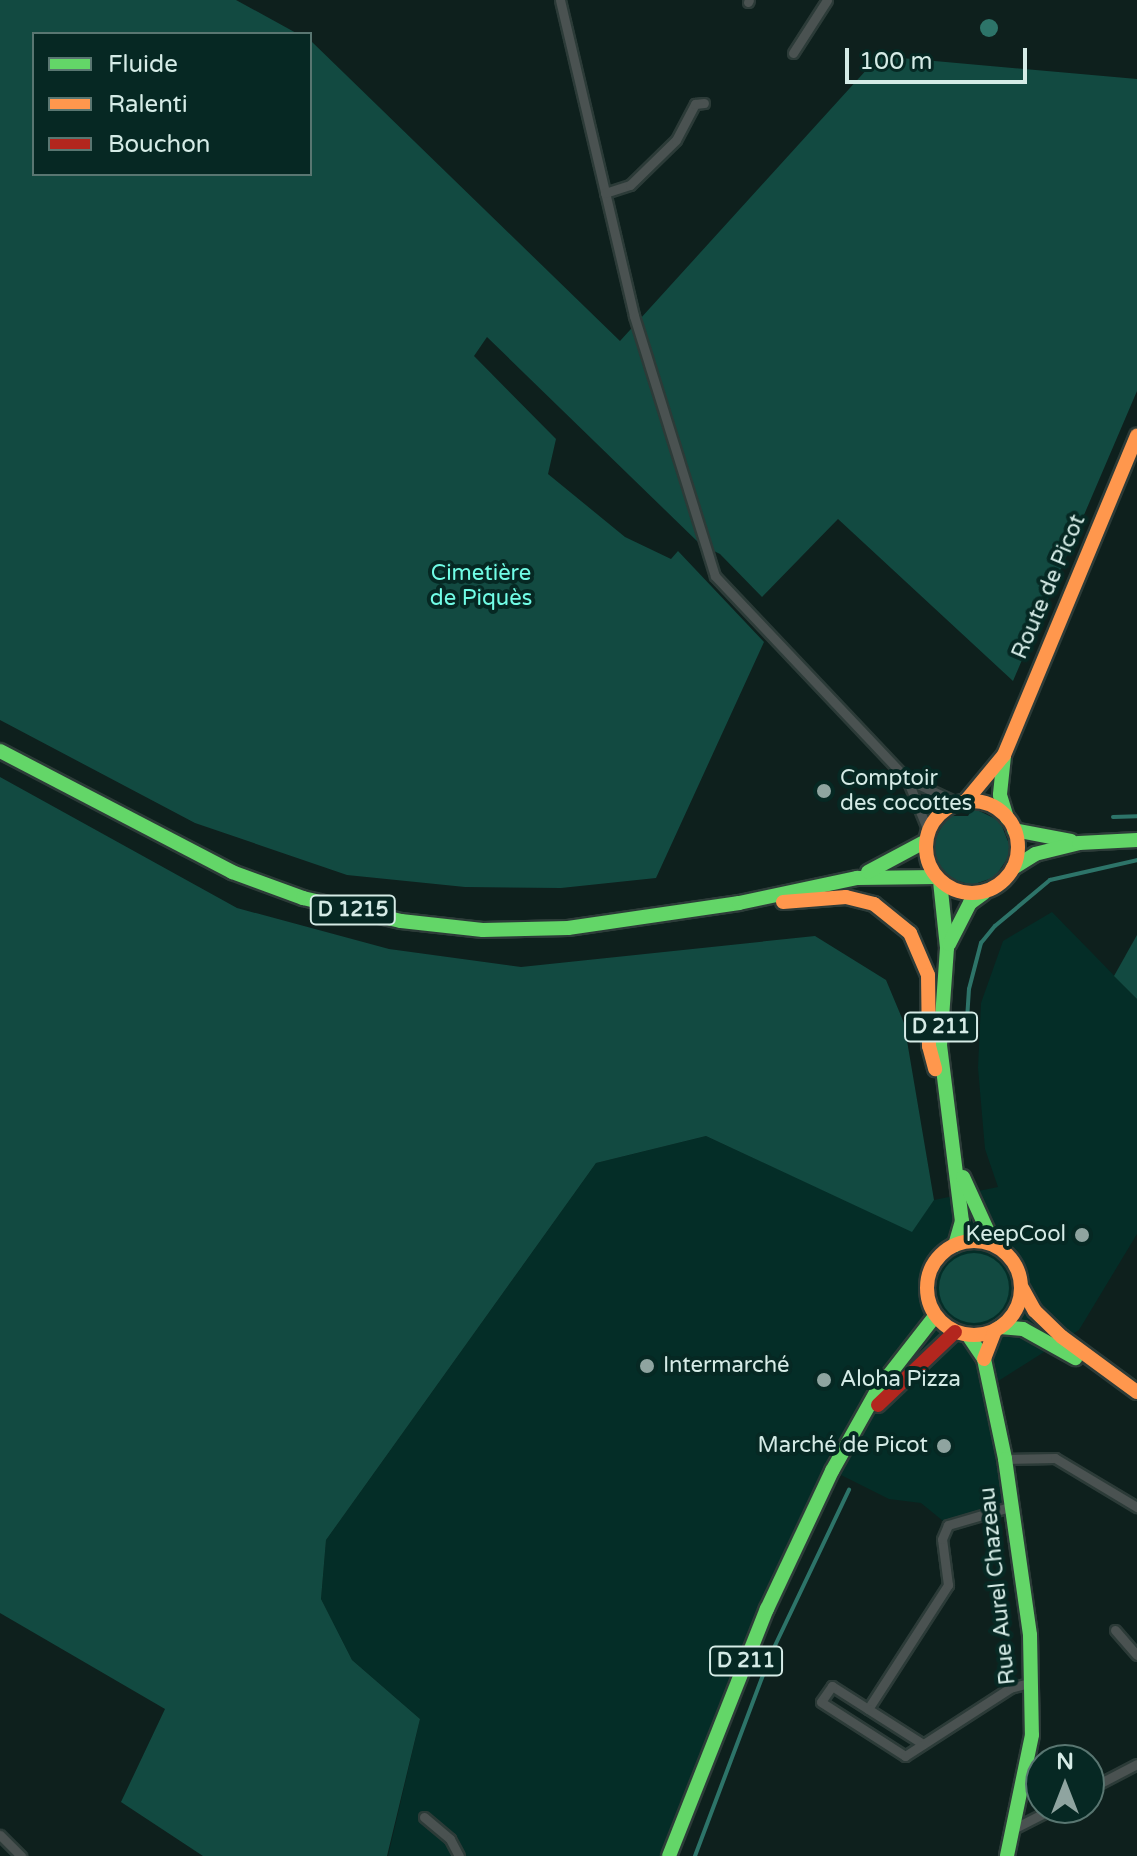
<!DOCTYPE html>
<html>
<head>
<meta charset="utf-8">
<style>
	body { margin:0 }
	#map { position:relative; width:1137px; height:1856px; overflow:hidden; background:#0e201d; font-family:"Varela Round",sans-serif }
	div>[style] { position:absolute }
	.built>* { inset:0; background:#042d27 }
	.green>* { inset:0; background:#124a41 }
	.round { border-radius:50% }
	.water>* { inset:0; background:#2d7469 }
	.stream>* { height:4px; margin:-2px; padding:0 2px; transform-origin:2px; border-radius:2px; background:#2d7469 }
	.roads { filter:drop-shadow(2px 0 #2c3b38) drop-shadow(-2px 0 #2c3b38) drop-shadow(0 2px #2c3b38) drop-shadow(0 -2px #2c3b38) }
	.street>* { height:9px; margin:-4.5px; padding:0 4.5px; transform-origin:4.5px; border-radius:4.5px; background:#4a5251 }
	.fast>* { height:14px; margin:-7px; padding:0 7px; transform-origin:7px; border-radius:7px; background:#63d668 }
	.slow>* { height:14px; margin:-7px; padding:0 7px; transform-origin:7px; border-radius:7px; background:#ff974d }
	.slow>.ring { margin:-7px; padding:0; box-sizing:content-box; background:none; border:14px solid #ff974d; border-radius:50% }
	.jam>* { height:14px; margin:-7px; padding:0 7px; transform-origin:7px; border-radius:7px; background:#b3261e }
	.dots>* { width:22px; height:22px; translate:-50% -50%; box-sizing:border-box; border:4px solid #062823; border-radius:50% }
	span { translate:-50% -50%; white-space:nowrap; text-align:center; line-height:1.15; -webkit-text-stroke:8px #062823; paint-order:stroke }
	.shield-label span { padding:2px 6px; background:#062823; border:2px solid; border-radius:6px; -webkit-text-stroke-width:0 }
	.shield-label { font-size:20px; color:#d5ebe6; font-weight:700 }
	.park-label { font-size:22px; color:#71fde6 }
	.street-label { font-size:22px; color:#d5ebe6 }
	.poi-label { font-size:22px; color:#d5ebe6 }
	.left { translate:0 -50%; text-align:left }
	.right { translate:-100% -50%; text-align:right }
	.legend { position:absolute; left:32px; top:32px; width:280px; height:144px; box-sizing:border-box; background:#062823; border:2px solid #597671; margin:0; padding:10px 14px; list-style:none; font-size:24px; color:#d5ebe6 }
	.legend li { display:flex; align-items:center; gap:16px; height:40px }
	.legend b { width:40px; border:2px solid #597671 }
	.north { position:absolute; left:1025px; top:1744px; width:80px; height:80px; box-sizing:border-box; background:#062823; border:2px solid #597671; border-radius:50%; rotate:0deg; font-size:22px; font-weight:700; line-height:32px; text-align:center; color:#d5ebe6 }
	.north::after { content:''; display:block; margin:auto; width:28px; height:36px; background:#8fa4a0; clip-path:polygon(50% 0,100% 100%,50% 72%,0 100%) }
	.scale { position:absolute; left:845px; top:48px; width:182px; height:36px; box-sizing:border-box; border:4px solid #d5ebe6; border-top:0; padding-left:10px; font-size:24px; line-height:28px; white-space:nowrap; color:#d5ebe6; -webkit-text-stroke:6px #062823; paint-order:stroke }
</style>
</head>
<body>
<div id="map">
	<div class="built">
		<div style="clip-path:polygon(1052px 912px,1137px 999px,1137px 1234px,1079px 1330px,992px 1385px,1013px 1506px,948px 1525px,921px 1503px,889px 1499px,833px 1471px,669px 1856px,388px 1856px,420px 1719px,352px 1660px,321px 1599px,326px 1540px,596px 1163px,706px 1136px,912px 1231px,934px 1200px,998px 1187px,985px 1149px,978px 1068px,981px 1003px,1003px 941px)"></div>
	</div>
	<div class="green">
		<div style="clip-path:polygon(0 0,236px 0,298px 34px,34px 34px,34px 174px,310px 174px,310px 40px,620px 341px,879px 56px,1137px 79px,1137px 391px,1013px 681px,838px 519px,762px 597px,720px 554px,700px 544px,487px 337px,474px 356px,556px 439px,548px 474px,625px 537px,671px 559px,678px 551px,764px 642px,656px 878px,561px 888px,465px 887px,347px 875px,195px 823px,0 720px)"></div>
		<div style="clip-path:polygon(0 777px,237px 908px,389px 949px,521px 967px,815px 936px,886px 980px,904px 1023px,934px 1200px,912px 1232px,706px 1136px,596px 1163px,326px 1540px,321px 1599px,352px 1660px,420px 1719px,387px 1856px,203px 1856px,121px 1802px,165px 1709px,0 1613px)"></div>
		<div style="clip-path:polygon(973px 808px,1000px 821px,1009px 844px,1009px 856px,995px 877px,972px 885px,948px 878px,939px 869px,932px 845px,947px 816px,968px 816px)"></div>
		<div style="clip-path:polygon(1137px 935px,1137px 999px,1114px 976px)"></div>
		<div class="round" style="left:939px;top:1253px;width:70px;height:70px"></div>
	</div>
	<div class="water">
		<div class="round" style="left:980px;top:19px;width:18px;height:18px"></div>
	</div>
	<div class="stream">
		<div style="left:1113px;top:817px;width:24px;rotate:-2deg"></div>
		<div style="left:966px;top:1035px;width:46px;rotate:-86.3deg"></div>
		<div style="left:969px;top:989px;width:48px;rotate:-75.4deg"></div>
		<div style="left:981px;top:943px;width:22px;rotate:-51deg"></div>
		<div style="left:995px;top:926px;width:72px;rotate:-39.9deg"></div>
		<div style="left:1050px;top:880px;width:89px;rotate:-12.9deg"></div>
		<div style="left:695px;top:1856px;width:216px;rotate:-69.4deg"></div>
		<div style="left:771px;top:1654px;width:182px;rotate:-64.6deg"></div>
	</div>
	<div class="roads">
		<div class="street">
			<div style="left:560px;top:0;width:325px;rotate:76.8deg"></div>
			<div style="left:634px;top:316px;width:272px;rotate:72.7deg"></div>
			<div style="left:715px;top:576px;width:279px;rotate:46.6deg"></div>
			<div style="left:907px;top:779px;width:56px;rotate:25.2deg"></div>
			<div style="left:748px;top:2px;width:2px;rotate:-63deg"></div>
			<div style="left:793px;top:53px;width:63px;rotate:-57.3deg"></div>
			<div style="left:605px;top:193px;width:26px;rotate:-18deg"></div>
			<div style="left:630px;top:185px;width:64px;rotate:-44.4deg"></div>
			<div style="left:676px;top:140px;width:41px;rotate:-62.2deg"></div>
			<div style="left:695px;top:104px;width:9px;rotate:-6deg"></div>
			<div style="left:907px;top:779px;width:56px;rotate:68deg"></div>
			<div style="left:1005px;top:1459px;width:50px;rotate:-1.1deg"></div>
			<div style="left:1055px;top:1458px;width:96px;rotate:30.9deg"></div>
			<div style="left:1115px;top:1630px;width:33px;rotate:49deg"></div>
			<div style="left:868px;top:1709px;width:148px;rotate:-57.2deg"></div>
			<div style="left:948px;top:1585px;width:46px;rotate:-97.4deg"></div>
			<div style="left:942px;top:1539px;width:15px;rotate:-67deg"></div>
			<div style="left:948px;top:1525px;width:68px;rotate:-16.3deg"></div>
			<div style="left:923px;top:1744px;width:108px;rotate:-147.5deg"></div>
			<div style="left:832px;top:1686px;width:19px;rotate:125deg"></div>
			<div style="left:821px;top:1702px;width:100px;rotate:32.7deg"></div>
			<div style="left:905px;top:1756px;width:125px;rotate:-32.9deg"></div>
			<div style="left:1010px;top:1688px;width:23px;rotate:-15deg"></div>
			<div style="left:1089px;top:1789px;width:54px;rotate:-27.5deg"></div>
			<div style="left:424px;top:1817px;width:34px;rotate:40deg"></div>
			<div style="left:450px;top:1839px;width:19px;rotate:62deg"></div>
			<div style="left:1015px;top:1828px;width:44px;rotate:-27.1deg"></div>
			<div style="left:0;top:1835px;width:30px;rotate:45deg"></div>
		</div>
		<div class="fast">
			<div style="left:0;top:751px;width:262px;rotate:27.5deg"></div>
			<div style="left:232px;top:872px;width:76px;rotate:20.1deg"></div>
			<div style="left:303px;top:898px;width:101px;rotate:13.2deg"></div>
			<div style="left:401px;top:921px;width:82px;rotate:6.3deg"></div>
			<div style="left:483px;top:930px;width:85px;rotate:-1.3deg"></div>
			<div style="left:568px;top:928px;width:173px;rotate:-8.3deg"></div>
			<div style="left:739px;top:903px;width:121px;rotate:-12deg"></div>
			<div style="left:857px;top:878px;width:79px;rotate:-0.7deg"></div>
			<div style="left:1004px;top:756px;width:39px;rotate:96deg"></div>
			<div style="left:1000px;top:795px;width:24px;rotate:73deg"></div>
			<div style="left:1014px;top:830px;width:58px;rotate:10.9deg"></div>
			<div style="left:1013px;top:868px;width:26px;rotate:-32deg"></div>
			<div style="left:1035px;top:854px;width:45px;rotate:-14deg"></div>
			<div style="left:1079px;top:843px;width:58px;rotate:-3deg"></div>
			<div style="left:868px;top:872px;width:66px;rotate:-28.1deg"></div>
			<div style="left:940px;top:881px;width:67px;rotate:84deg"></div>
			<div style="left:947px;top:948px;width:97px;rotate:94.1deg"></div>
			<div style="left:940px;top:1045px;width:177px;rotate:82.9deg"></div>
			<div style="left:962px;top:1221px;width:25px;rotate:106deg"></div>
			<div style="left:949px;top:944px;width:46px;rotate:-62.9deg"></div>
			<div style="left:970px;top:903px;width:17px;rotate:-36deg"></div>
			<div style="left:963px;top:1177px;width:75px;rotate:65.5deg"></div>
			<div style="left:1000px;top:1327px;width:23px;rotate:5deg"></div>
			<div style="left:1023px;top:1329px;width:60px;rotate:29.1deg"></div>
			<div style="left:968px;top:1335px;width:29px;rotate:56deg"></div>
			<div style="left:984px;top:1359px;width:102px;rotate:78.1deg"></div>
			<div style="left:1005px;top:1459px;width:178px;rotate:81.9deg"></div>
			<div style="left:1030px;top:1635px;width:100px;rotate:88.9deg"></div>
			<div style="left:1032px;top:1735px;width:124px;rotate:101.7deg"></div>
			<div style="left:669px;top:1856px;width:266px;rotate:-68.4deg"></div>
			<div style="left:767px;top:1609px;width:153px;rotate:-64.8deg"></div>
			<div style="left:832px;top:1471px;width:94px;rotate:-60.7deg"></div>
			<div style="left:878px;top:1389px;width:93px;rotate:-52deg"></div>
		</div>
		<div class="slow">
			<div class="ring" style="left:926px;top:801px;width:78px;height:78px"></div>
			<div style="left:965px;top:802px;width:61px;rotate:-50.3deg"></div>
			<div style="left:1004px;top:755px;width:346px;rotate:-67.4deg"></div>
			<div style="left:783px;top:902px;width:63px;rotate:-4.5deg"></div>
			<div style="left:846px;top:897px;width:29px;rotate:14deg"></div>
			<div style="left:874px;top:904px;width:46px;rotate:38.9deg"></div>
			<div style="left:910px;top:933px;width:46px;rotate:66.8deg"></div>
			<div style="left:928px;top:975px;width:71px;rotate:89.2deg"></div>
			<div style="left:929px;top:1046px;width:24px;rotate:75deg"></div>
			<div class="ring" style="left:927px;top:1241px;width:80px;height:80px"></div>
			<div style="left:1022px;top:1288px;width:26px;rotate:61deg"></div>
			<div style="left:1035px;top:1311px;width:37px;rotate:44deg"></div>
			<div style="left:1062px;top:1337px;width:93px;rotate:36.3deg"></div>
			<div style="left:984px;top:1359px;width:30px;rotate:-69deg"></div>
		</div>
		<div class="jam">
			<div style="left:878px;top:1405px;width:106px;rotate:-43.5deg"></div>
		</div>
	</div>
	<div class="dots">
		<div style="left:824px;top:791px;background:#8fa4a0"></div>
		<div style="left:1082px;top:1235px;background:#8fa4a0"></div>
		<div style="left:647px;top:1366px;background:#8fa4a0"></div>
		<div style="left:824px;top:1380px;background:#8fa4a0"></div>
		<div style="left:944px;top:1446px;background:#8fa4a0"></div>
	</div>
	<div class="shield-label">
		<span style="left:353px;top:910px">D 1215</span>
		<span style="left:941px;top:1027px">D 211</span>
		<span style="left:746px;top:1661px">D 211</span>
	</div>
	<div class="park-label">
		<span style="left:481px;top:586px">Cimetière<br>de Piquès</span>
	</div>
	<div class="street-label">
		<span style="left:1049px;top:587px;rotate:-67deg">Route de Picot</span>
		<span style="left:998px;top:1586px;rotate:-96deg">Rue Aurel Chazeau</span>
	</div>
	<div class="poi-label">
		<span class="left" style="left:840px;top:791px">Comptoir<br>des cocottes</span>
		<span class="right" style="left:1066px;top:1235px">KeepCool</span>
		<span class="left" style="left:663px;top:1366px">Intermarché</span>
		<span class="left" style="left:840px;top:1380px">Aloha Pizza</span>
		<span class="right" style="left:928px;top:1446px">Marché de Picot</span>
	</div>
	<ul class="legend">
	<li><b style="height:10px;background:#63d668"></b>Fluide</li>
	<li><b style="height:10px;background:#ff974d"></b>Ralenti</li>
	<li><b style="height:10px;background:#b3261e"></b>Bouchon</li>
	</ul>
	<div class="north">N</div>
	<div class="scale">100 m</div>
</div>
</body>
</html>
